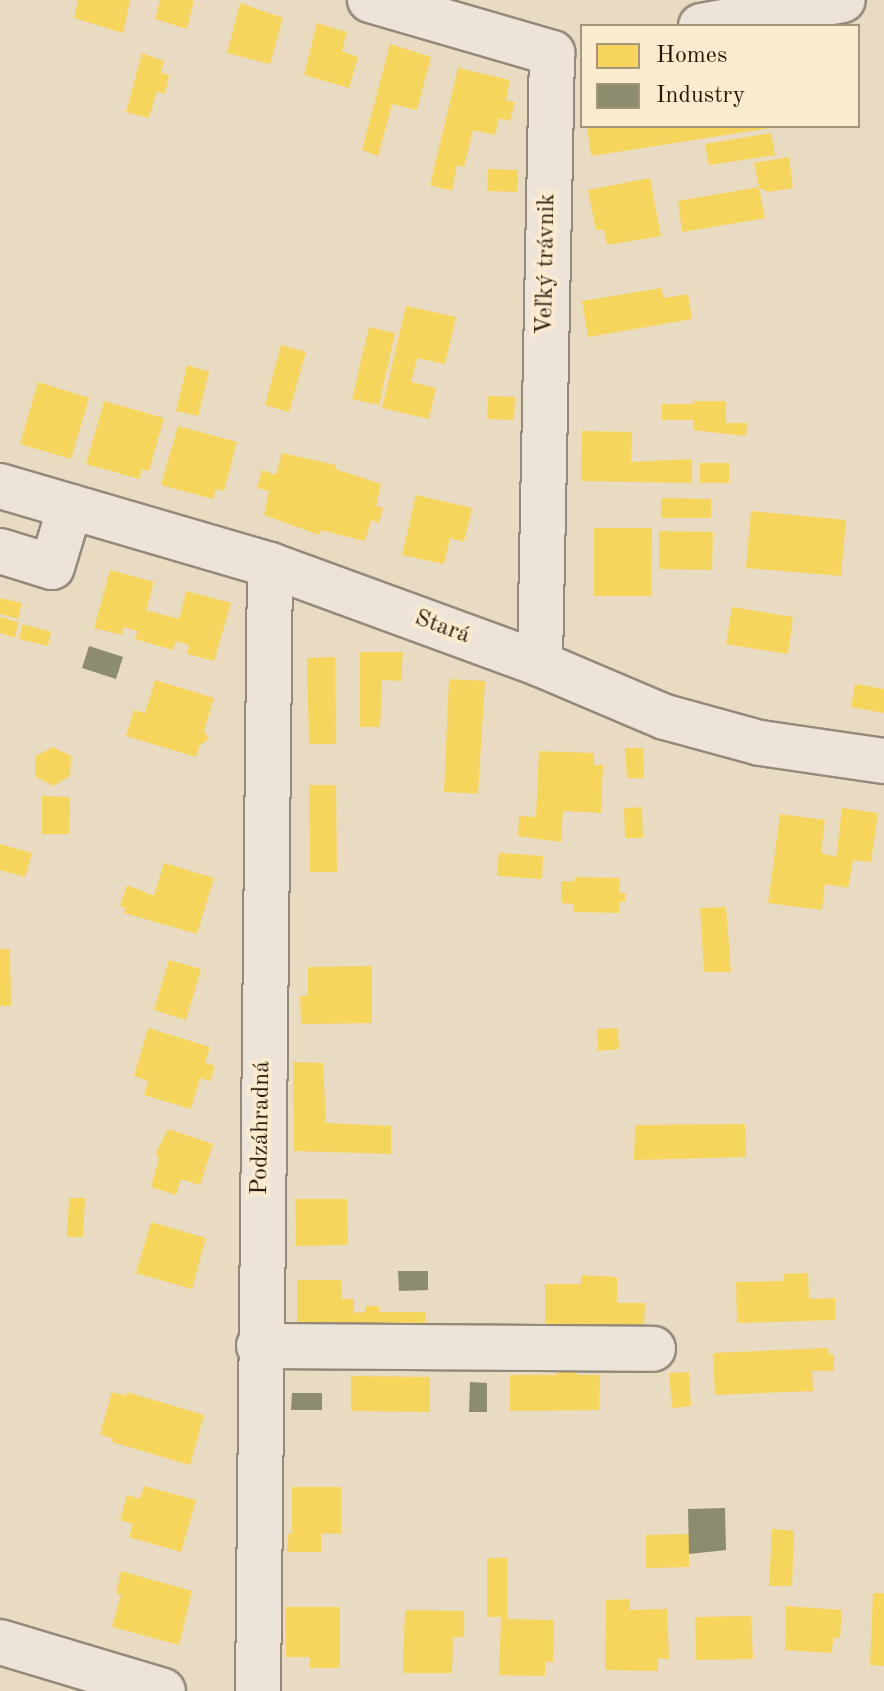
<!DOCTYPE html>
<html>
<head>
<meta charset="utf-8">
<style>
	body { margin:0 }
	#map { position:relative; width:884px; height:1691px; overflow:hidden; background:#e9dbc2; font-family:"Old Standard TT",serif }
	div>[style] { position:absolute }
	.homes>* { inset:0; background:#f6d55c }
	.industry>* { inset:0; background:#8c8c6e }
	.roads { filter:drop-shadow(2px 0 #938a7a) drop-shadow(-2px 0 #938a7a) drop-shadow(0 2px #938a7a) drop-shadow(0 -2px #938a7a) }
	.minor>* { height:44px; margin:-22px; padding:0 22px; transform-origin:22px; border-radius:22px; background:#ece4d8 }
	span { translate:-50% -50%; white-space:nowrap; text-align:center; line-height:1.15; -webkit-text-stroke:8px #faeace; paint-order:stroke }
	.street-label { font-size:24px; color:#261607 }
	.legend { position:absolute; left:580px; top:24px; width:280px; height:104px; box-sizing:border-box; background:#faeace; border:2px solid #a5957e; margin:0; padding:10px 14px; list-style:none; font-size:24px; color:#261607 }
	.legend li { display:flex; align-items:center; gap:16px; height:40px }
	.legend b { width:40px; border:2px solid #a5957e }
</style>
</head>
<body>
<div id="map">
	<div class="homes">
		<div style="clip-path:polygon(78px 0,130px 0,123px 33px,74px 18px)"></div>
		<div style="clip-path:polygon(160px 0,194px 0,187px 29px,155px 19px)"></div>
		<div style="clip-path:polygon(240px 3px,283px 18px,270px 64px,227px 53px)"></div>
		<div style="clip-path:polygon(317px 23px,347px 32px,342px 51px,358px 57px,349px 88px,304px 75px)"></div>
		<div style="clip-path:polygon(390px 44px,431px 57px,417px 110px,392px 104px,378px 156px,362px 150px)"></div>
		<div style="clip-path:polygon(142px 53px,164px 61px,161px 73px,169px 75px,165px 94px,157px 91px,149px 118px,126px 112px)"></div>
		<div style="clip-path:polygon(458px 68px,510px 80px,506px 100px,515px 103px,510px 121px,499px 118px,495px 135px,473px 130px,464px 167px,457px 165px,452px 191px,430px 185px)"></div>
		<div style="clip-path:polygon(587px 126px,771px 126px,771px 128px,591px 156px)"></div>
		<div style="clip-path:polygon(771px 133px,775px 155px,709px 165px,705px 144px)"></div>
		<div style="clip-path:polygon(789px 157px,793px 188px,768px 192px,759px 187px,765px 218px,682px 232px,678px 201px,759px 187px,754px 163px)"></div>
		<div style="clip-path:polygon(488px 169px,518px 170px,517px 192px,487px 191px)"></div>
		<div style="clip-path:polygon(650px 178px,661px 236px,607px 245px,604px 230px,596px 230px,588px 190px)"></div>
		<div style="clip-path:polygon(661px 288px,664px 298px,688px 294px,692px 319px,588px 337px,582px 301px)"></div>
		<div style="clip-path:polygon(406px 306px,456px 317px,445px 364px,417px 358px,411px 382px,436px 388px,429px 419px,382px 408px)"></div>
		<div style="clip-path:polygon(369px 327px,395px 333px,379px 405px,352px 399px)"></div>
		<div style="clip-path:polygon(281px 345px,306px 352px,289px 412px,265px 405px)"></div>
		<div style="clip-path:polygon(187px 365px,209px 372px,198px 416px,176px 411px)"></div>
		<div style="clip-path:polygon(38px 382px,89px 398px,71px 459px,20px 444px)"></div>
		<div style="clip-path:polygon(488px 396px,515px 397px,514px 420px,487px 419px)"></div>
		<div style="clip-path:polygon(104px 401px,164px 418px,149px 471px,142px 469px,139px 479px,86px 464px)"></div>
		<div style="clip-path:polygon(693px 401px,726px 401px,726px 423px,747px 423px,746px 436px,693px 430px,694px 420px,662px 420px,662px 404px,693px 404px)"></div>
		<div style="clip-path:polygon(178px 426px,237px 442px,224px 491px,216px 489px,213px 499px,161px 485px)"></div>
		<div style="clip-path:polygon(582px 431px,632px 432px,631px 462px,692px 459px,692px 483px,581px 481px)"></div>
		<div style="clip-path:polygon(282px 453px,336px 465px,335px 469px,381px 484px,376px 506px,383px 508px,379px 523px,371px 520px,365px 541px,321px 530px,319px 535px,264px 515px,269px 491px,257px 488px,262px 470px,276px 475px)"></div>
		<div style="clip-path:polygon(700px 463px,729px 463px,729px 483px,700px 483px)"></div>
		<div style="clip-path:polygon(416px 495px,472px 508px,464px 542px,450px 538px,444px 564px,402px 555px)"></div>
		<div style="clip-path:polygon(661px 498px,711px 499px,711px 518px,661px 518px)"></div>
		<div style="clip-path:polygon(751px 511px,846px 520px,841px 576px,746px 568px)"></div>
		<div style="clip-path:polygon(594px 528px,652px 528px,651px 596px,594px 596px)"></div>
		<div style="clip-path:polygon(659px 531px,713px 532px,712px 570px,659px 569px)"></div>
		<div style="clip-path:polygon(110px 570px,154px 582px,146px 610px,179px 619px,186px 591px,231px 603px,214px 661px,187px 654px,189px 645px,176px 641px,173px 650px,135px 639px,138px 631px,123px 627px,122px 635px,94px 628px)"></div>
		<div style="clip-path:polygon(0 598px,22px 603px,18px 619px,0 614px)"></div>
		<div style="clip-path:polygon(732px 607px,793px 617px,788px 654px,726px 644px)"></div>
		<div style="clip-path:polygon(0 617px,18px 622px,15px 638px,0 633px)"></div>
		<div style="clip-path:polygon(23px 624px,51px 632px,48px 646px,19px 639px)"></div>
		<div style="clip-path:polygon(360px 652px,403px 652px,401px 681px,382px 680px,380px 727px,360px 727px)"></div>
		<div style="clip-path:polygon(335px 657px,336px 744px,309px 744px,307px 658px)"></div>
		<div style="clip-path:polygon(449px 679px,485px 681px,478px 794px,444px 792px)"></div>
		<div style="clip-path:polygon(155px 680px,214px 698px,204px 730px,209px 739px,199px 746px,196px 757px,126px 736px,134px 710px,145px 713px)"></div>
		<div style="clip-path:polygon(855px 684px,884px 689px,884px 713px,851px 707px)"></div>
		<div style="clip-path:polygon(53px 747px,71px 756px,70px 776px,53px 786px,35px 776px,36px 756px)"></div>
		<div style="clip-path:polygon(625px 748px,643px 748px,644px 778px,627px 778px)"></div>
		<div style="clip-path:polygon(539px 751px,594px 753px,594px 765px,603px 765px,601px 813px,563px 811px,561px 842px,518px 836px,519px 816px,536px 817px)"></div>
		<div style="clip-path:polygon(309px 785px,336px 785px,337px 872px,310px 872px)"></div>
		<div style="clip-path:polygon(42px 796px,70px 797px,69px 834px,42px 834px)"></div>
		<div style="clip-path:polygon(642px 807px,643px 838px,625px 838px,624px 808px)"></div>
		<div style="clip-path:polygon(842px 808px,878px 813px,871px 862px,853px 860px,848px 888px,825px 884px,822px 910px,768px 903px,780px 814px,825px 820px,821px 853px,836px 857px)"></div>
		<div style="clip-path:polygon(0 844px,32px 853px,25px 877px,0 870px)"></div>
		<div style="clip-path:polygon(499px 853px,543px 856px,542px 879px,497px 876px)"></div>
		<div style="clip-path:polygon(164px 863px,214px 878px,197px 934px,124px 913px,126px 908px,120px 906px,127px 885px,154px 896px)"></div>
		<div style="clip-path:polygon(575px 877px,620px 878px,619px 893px,626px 893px,625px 902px,619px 901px,619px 913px,573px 912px,574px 904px,561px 903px,561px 881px,574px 882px)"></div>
		<div style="clip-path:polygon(726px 907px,731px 972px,704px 972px,700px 908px)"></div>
		<div style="clip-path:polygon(0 949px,10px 949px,11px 1006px,0 1006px)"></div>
		<div style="clip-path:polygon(169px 960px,201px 969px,186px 1020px,154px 1010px)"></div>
		<div style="clip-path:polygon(372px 966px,372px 1023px,301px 1024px,300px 996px,308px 996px,308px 967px)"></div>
		<div style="clip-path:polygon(148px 1028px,210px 1047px,205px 1063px,215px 1066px,210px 1081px,200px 1078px,191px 1109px,144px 1095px,148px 1081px,134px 1076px)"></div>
		<div style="clip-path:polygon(618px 1028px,619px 1049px,598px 1051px,597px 1029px)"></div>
		<div style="clip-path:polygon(293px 1062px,323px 1063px,326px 1123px,391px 1126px,391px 1154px,294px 1151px)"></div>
		<div style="clip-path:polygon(745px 1124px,746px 1157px,634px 1160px,635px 1125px)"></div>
		<div style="clip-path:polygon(168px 1129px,213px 1144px,200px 1185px,181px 1179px,176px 1195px,151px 1187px,159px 1159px,156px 1153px)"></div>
		<div style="clip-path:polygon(69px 1198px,85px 1198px,83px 1237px,67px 1237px)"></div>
		<div style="clip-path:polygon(295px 1199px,347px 1199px,348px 1245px,296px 1246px)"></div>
		<div style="clip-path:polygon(151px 1222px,206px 1238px,192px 1289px,136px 1273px)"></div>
		<div style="clip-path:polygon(808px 1273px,809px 1299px,835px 1298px,835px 1320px,737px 1323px,736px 1282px,784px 1281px,783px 1274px)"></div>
		<div style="clip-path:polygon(581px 1275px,617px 1277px,617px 1303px,645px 1303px,644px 1325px,545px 1325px,545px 1284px,581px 1284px)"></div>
		<div style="clip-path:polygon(297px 1280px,341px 1280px,342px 1299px,354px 1299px,354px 1313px,365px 1312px,365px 1306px,379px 1306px,379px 1312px,425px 1312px,426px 1329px,297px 1330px)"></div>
		<div style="clip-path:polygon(828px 1348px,829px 1355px,834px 1355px,834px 1371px,812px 1371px,813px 1391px,715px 1395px,713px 1353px)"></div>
		<div style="clip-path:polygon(576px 1370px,577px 1375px,600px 1375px,599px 1410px,510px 1411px,510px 1375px,557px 1375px,557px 1371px)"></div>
		<div style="clip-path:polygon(689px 1372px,691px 1406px,672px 1408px,669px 1373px)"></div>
		<div style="clip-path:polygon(351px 1376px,430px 1377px,430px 1412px,351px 1411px)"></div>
		<div style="clip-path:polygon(112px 1392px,126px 1396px,127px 1392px,204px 1415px,190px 1465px,112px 1442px,113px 1439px,100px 1434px)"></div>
		<div style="clip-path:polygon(144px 1486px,196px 1500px,181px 1552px,129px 1537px,133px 1524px,120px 1520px,127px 1495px,140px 1499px)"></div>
		<div style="clip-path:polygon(292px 1487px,341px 1487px,341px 1534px,321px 1533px,321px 1552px,287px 1552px,288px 1534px,292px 1534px)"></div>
		<div style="clip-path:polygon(772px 1529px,794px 1531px,792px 1586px,769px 1586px)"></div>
		<div style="clip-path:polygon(689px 1534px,689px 1567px,646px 1568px,646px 1535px)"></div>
		<div style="clip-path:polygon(487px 1558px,507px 1558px,507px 1619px,554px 1620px,553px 1662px,545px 1662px,545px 1676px,499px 1675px,501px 1617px,487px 1617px)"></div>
		<div style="clip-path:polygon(121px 1571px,192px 1591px,179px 1645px,112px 1627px,121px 1595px,116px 1593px)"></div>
		<div style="clip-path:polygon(873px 1593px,884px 1593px,884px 1666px,870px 1665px)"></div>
		<div style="clip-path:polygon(630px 1599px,630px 1610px,667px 1609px,669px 1659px,658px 1658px,658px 1671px,605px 1670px,606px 1600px)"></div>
		<div style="clip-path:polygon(786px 1606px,842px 1610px,840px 1638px,834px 1638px,831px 1653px,785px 1650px)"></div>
		<div style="clip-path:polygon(285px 1607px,340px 1607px,340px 1668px,310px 1668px,310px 1657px,286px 1657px)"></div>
		<div style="clip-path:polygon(405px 1610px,464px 1611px,464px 1637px,453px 1637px,452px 1673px,403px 1673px)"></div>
		<div style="clip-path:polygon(751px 1616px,753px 1659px,696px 1660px,695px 1617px)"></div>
	</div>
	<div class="industry">
		<div style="clip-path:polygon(89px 646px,123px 657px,116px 679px,82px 668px)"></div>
		<div style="clip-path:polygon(398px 1271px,428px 1271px,428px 1290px,399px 1291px)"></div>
		<div style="clip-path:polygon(470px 1382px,487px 1383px,487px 1412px,469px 1412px)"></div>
		<div style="clip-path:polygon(292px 1393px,322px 1393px,322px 1410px,291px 1410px)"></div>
		<div style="clip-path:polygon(725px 1508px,726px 1550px,689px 1554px,688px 1509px)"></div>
	</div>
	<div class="roads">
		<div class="minor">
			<div style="left:370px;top:0;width:190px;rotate:16.2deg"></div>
			<div style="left:552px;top:53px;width:611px;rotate:91.13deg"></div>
			<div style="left:701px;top:26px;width:144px;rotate:-10.4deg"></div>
			<div style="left:0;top:486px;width:281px;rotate:16.3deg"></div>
			<div style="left:270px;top:565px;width:288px;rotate:20.1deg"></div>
			<div style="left:540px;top:664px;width:136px;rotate:23deg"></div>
			<div style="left:665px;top:717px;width:98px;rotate:15.3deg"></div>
			<div style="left:760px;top:743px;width:125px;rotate:8.3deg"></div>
			<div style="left:0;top:551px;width:54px;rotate:17.1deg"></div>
			<div style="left:52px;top:567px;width:63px;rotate:-73.3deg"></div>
			<div style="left:259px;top:1346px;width:394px;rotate:0.4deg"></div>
			<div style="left:0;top:1642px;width:170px;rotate:16.7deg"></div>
			<div style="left:258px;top:1691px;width:1126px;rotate:-89.39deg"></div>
		</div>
	</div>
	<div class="street-label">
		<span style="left:547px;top:264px;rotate:-89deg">Veľký trávnik</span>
		<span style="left:442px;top:628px;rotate:20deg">Stará</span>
		<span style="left:262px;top:1128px;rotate:-89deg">Podzáhradná</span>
	</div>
	<ul class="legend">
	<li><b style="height:22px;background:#f6d55c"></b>Homes</li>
	<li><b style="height:22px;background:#8c8c6e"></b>Industry</li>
	</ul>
</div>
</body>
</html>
